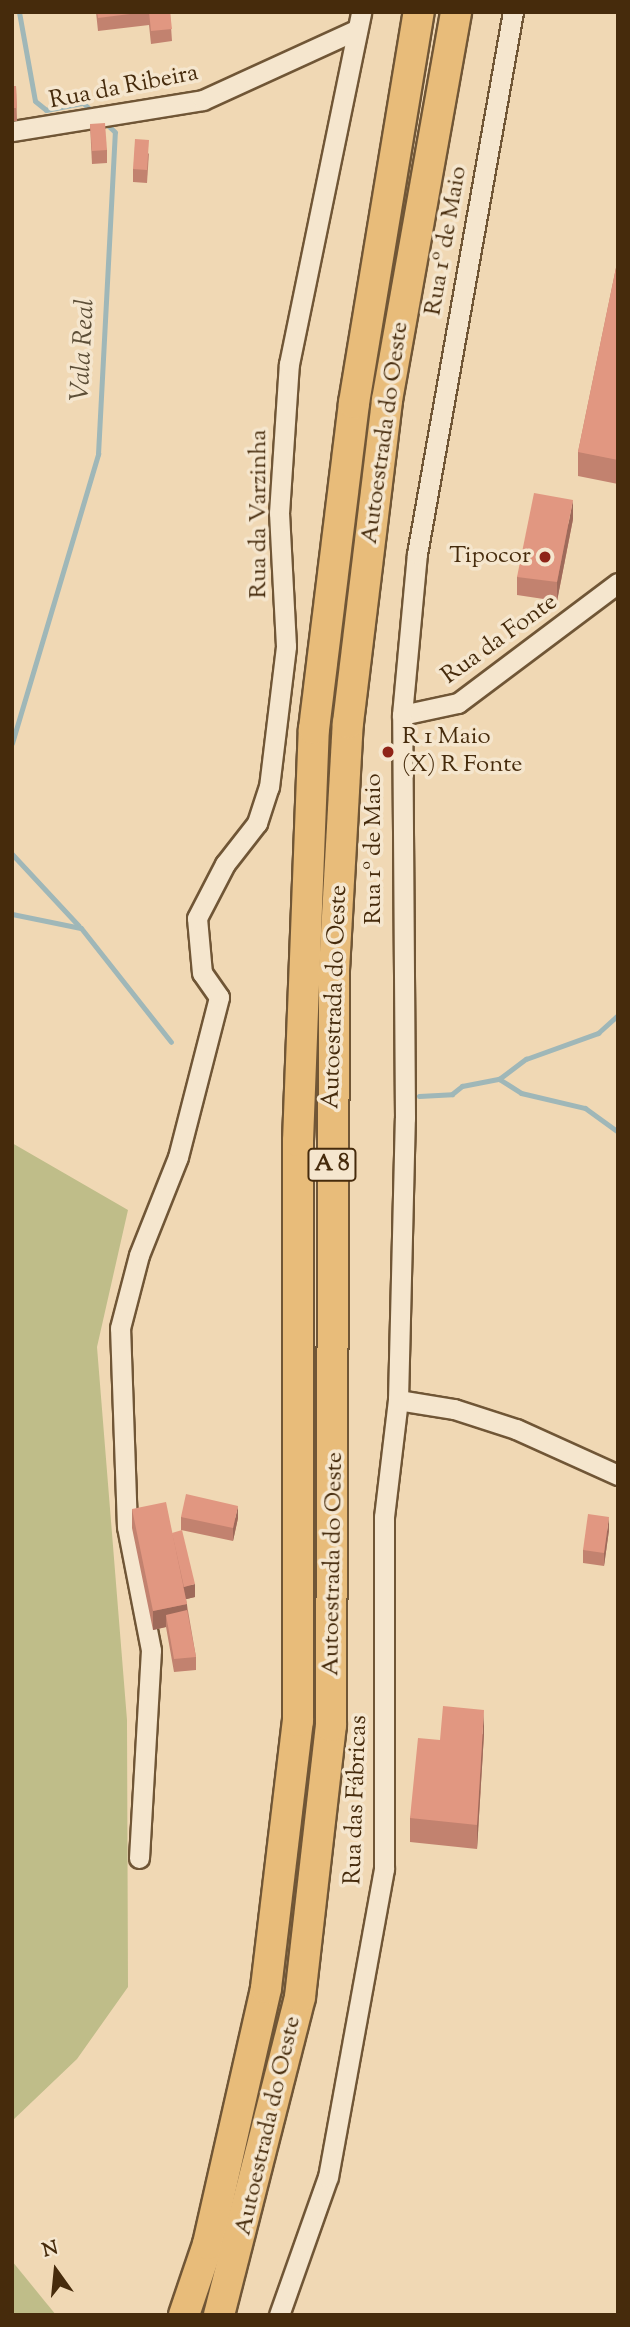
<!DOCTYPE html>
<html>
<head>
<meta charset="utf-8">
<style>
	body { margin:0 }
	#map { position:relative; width:630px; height:2327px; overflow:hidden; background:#f0d8b4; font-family:"Sorts Mill Goudy",serif }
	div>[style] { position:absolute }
	.green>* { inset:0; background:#bfbd89 }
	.stream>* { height:5px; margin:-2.5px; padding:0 2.5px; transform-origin:2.5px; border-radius:2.5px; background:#9fb7b8 }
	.roads { filter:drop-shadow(2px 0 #705636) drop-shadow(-2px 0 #705636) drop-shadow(0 2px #705636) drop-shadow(0 -2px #705636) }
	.minor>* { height:19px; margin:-9.5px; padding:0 9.5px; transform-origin:9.5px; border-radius:9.5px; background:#f5e6ce }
	.highway>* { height:30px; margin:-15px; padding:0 15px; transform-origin:15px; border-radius:15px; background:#e8bc7a }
	.wall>* { inset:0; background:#c2826f }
	.shaded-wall>* { inset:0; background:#9e6a5a }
	.building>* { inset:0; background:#e19781 }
	.dots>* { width:19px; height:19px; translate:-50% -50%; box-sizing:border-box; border:4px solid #f5e6ce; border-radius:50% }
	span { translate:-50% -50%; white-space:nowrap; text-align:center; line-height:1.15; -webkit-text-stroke:7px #f5e6ce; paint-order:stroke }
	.shield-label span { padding:2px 5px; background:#f5e6ce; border:2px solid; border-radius:5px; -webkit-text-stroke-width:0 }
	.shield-label { font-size:23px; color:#462b0c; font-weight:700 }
	.street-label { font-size:24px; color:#462b0c }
	.poi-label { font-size:24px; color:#462b0c }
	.right { translate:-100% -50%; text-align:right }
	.left { translate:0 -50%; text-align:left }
	.water-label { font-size:26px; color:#5c4e37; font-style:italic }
	.frame { position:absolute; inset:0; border:14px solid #462b0c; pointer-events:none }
	.north { position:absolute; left:21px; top:2236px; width:70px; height:70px; -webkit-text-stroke:5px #f5e6ce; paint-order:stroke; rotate:345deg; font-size:19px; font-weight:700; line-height:28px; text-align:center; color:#462b0c }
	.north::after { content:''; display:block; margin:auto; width:24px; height:32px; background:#462b0c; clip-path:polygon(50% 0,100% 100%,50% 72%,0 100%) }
</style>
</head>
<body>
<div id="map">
	<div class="green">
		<div style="clip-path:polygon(12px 1143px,128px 1210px,97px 1347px,127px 1720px,128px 1987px,77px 2059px,12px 2121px)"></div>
		<div style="clip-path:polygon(12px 2261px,56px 2315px,12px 2315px)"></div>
	</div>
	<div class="stream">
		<div style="left:19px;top:12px;width:90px;rotate:79.8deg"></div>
		<div style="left:35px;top:101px;width:14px;rotate:39deg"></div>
		<div style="left:46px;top:110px;width:38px;rotate:-11deg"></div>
		<div style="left:83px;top:103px;width:13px;rotate:42deg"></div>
		<div style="left:12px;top:743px;width:302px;rotate:-73.4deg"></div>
		<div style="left:98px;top:454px;width:322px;rotate:-87deg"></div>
		<div style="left:115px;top:132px;width:16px;rotate:-137deg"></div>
		<div style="left:12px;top:854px;width:98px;rotate:47.1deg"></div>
		<div style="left:12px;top:914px;width:70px;rotate:11.5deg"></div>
		<div style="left:81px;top:928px;width:145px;rotate:51.7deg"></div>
		<div style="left:499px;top:1079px;width:26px;rotate:32deg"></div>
		<div style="left:521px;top:1093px;width:66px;rotate:13.2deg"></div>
		<div style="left:585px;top:1108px;width:41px;rotate:36deg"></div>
		<div style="left:419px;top:1096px;width:33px;rotate:-3deg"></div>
		<div style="left:452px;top:1094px;width:13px;rotate:-39deg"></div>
		<div style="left:462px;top:1086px;width:38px;rotate:-11deg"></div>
		<div style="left:499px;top:1079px;width:34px;rotate:-37deg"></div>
		<div style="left:526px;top:1059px;width:77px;rotate:-19.9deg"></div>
		<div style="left:598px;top:1033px;width:27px;rotate:-42deg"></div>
	</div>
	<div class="roads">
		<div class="minor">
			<div style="left:12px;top:131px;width:193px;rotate:-9.2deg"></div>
			<div style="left:203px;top:100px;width:168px;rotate:-24.6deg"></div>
			<div style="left:402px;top:715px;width:57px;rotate:-12.1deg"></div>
			<div style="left:458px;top:703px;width:200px;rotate:-36.9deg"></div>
			<div style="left:398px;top:1400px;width:57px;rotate:9.1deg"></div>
			<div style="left:454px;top:1409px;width:65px;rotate:17.9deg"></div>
			<div style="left:516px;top:1429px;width:112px;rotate:24.3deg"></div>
			<div style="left:139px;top:1858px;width:208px;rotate:-86.7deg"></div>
			<div style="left:151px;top:1650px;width:125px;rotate:-101deg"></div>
			<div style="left:127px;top:1527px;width:199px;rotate:-92deg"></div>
			<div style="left:120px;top:1328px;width:75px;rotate:-75.4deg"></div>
			<div style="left:139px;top:1255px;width:105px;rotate:-68.3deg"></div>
			<div style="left:178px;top:1157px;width:165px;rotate:-75.6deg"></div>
			<div style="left:219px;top:997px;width:29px;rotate:-125deg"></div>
			<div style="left:202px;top:973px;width:55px;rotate:-95.2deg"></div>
			<div style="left:197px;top:918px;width:61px;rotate:-62.6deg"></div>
			<div style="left:225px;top:864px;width:52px;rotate:-52deg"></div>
			<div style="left:257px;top:823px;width:38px;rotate:-72deg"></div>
			<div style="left:269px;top:787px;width:142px;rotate:-83.1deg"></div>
			<div style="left:286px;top:646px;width:133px;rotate:-93deg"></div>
			<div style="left:279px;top:513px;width:149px;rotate:-86.2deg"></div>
			<div style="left:289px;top:364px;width:359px;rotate:-78.4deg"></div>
			<div style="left:279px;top:2315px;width:146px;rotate:-70.5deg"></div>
			<div style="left:328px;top:2177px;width:313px;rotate:-79.7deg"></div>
			<div style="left:384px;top:1869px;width:352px;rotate:-90deg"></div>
			<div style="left:384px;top:1517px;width:118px;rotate:-83.2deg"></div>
			<div style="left:398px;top:1400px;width:282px;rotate:-88.6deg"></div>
			<div style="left:405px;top:1118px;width:403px;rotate:-90.4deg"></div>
			<div style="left:402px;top:715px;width:162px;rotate:-84.7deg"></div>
			<div style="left:417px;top:554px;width:550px;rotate:-79.96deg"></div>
		</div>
		<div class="highway">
			<div style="left:184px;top:2315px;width:75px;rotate:-71.3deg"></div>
			<div style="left:208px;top:2244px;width:262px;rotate:-77.2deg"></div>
			<div style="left:266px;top:1988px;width:269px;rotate:-83.2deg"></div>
			<div style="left:298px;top:1721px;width:580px;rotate:-90deg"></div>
			<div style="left:298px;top:1141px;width:412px;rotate:-87.8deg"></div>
			<div style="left:314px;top:729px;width:328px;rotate:-83deg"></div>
			<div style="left:354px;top:403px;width:396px;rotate:-80.6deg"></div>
			<div style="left:219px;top:2315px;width:328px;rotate:-75.7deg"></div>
			<div style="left:300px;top:1997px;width:273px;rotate:-83.5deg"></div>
			<div style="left:331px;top:1726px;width:756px;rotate:-89.77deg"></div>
			<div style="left:334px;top:970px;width:247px;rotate:-86.8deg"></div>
			<div style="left:348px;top:723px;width:325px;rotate:-83.1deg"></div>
			<div style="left:387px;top:400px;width:394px;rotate:-79.9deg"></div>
		</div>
	</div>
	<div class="wall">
		<div style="clip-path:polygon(96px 12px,170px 12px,172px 41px,151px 44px,149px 25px,98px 31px)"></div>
		<div style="clip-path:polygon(12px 86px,16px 86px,17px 121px,12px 121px)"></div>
		<div style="clip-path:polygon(90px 124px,107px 150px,107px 163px,92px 164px)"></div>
		<div style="clip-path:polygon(149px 153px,147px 183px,133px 182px,133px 169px)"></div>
		<div style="clip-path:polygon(618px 258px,618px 484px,578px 476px,578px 452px)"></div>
		<div style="clip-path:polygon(573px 519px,557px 601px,517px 595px,517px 577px)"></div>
		<div style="clip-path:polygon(132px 1509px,172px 1533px,195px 1597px,186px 1599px,196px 1657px,196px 1670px,174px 1672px,166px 1627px,153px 1630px,132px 1528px)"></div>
		<div style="clip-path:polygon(181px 1517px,238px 1518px,233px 1541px,181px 1530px)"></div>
		<div style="clip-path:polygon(609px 1530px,604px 1566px,583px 1563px,583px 1550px)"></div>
		<div style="clip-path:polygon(484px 1734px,477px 1849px,410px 1842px,410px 1818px,440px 1740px)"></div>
	</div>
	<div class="shaded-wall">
		<div style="clip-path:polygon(573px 500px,573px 519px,557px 601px,557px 582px)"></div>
		<div style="clip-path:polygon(238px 1506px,238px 1518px,233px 1541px,233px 1528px)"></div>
		<div style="clip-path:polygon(609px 1517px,609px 1530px,604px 1566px,604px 1553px)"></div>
		<div style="clip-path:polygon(195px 1584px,195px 1597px,183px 1600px,183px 1587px)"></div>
		<div style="clip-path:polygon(187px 1604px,187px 1623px,166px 1615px,166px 1627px,153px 1630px,153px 1611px)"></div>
		<div style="clip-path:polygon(484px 1710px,484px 1734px,477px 1849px,477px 1825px)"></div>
	</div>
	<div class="building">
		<div style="clip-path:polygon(97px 12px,146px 12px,98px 18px)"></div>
		<div style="clip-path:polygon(149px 12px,170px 12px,172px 29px,151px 31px)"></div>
		<div style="clip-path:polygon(12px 86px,16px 86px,17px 108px,12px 108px)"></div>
		<div style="clip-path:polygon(105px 123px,107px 150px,92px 151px,90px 124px)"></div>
		<div style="clip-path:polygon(135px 139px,149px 140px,147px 170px,133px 169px)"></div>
		<div style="clip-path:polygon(618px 258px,618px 460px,578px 452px)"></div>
		<div style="clip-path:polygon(534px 493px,573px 500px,557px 582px,517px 577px)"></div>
		<div style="clip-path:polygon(186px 1494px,238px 1506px,233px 1528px,181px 1517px)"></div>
		<div style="clip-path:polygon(166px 1502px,187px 1604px,153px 1611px,132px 1509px)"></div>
		<div style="clip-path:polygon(588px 1514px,609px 1517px,604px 1553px,583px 1550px)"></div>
		<div style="clip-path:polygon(182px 1530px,195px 1584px,184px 1587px,172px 1533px)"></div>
		<div style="clip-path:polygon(187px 1610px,196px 1657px,174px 1659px,166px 1615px)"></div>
		<div style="clip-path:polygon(443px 1706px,484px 1710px,477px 1825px,410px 1818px,418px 1738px,440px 1740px)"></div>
	</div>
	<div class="dots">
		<div style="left:545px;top:557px;background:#8f2418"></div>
		<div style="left:388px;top:752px;background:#8f2418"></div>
	</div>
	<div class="shield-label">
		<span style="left:332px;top:1165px">A 8</span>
	</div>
	<div class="street-label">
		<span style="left:124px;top:88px;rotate:-11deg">Rua da Ribeira</span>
		<span style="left:447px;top:241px;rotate:-80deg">Rua 1º de Maio</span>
		<span style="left:386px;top:433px;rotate:-82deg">Autoestrada do Oeste</span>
		<span style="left:260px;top:514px;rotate:-90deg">Rua da Varzinha</span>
		<span style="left:500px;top:640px;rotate:-36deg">Rua da Fonte</span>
		<span style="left:375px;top:849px;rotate:-90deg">Rua 1º de Maio</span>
		<span style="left:336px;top:997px;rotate:-88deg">Autoestrada do Oeste</span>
		<span style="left:334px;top:1564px;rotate:-89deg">Autoestrada do Oeste</span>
		<span style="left:357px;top:1800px;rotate:-88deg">Rua das Fábricas</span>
		<span style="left:269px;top:2126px;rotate:-77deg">Autoestrada do Oeste</span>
	</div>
	<div class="poi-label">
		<span class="right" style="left:531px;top:557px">Tipocor</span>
		<span class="left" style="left:402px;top:752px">R 1 Maio<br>(X) R Fonte</span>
	</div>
	<div class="water-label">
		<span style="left:84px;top:350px;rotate:-87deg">Vala Real</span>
	</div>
	<div class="frame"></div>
	<div class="north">N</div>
</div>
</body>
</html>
